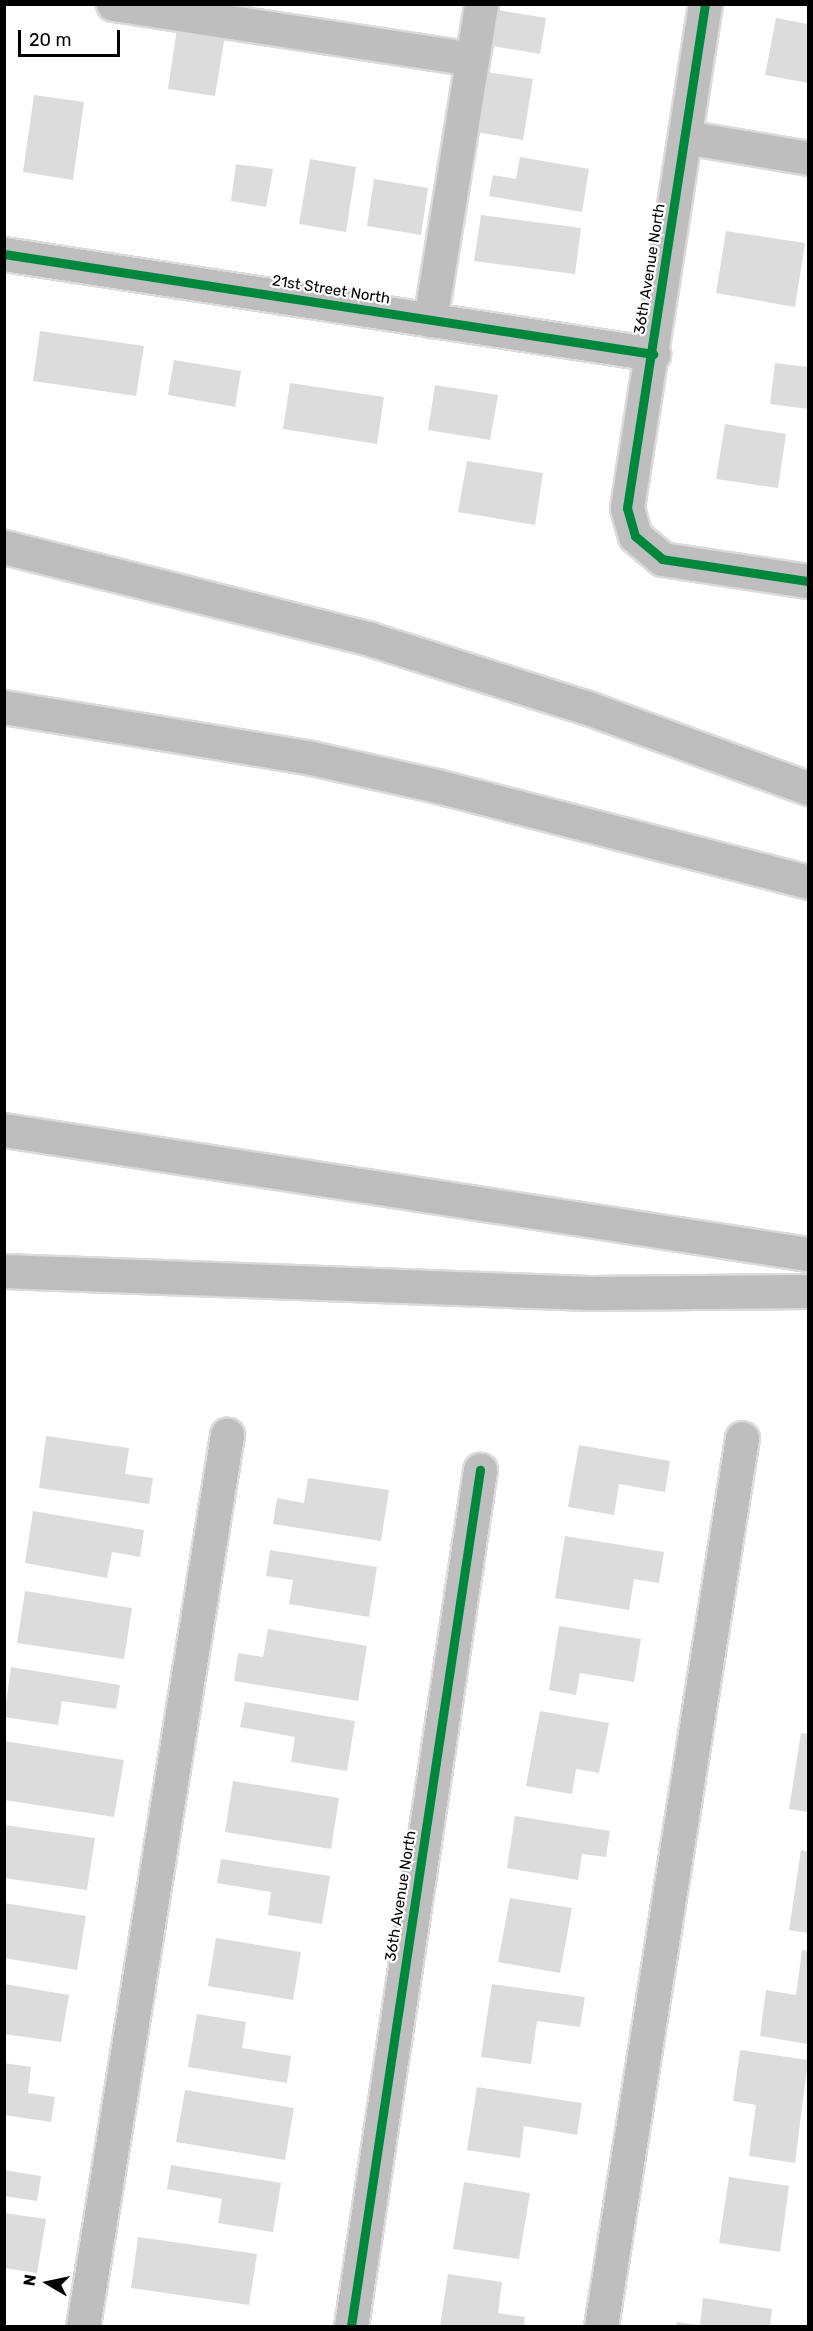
<!DOCTYPE html>
<html>
<head>
<meta charset="utf-8">
<style>
	body { margin:0 }
	#map { position:relative; width:813px; height:2331px; overflow:hidden; background:#fff; font-family:Rubik,sans-serif }
	div>[style] { position:absolute }
	.building>* { inset:0; background:#dcdcdc }
	.roads { filter:drop-shadow(2px 0 #dbdbdb) drop-shadow(-2px 0 #dbdbdb) drop-shadow(0 2px #dbdbdb) drop-shadow(0 -2px #dbdbdb) }
	.minor>* { height:33px; margin:-16.5px; padding:0 16.5px; transform-origin:16.5px; border-radius:16.5px; background:#bebebe }
	.highway>* { height:33px; margin:-16.5px; padding:0 16.5px; transform-origin:16.5px; border-radius:16.5px; background:#bdbdbd }
	.cycleway>* { height:9px; margin:-4.5px; padding:0 4.5px; transform-origin:4.5px; border-radius:4.5px; background:#00873e }
	span { translate:-50% -50%; white-space:nowrap; text-align:center; line-height:1.15; -webkit-text-stroke:4.5px #fff; paint-order:stroke }
	.street-label { font-size:15px; color:#000 }
	.frame { position:absolute; inset:0; border:6px solid #000; pointer-events:none }
	.north { position:absolute; left:18px; top:2253px; width:60px; height:60px; -webkit-text-stroke:4px #fff; paint-order:stroke; rotate:279deg; font-size:16px; font-weight:700; line-height:24px; text-align:center; color:#000 }
	.north::after { content:''; display:block; margin:auto; width:21px; height:27px; background:#000; clip-path:polygon(50% 0,100% 100%,50% 72%,0 100%) }
	.scale { position:absolute; left:18px; top:30px; width:102px; height:27px; box-sizing:border-box; border:3px solid #000; border-top:0; padding-left:8px; font-size:18px; line-height:21px; white-space:nowrap; color:#000; -webkit-text-stroke:4px #fff; paint-order:stroke }
</style>
</head>
<body>
<div id="map">
	<div class="building">
		<div style="clip-path:polygon(492px 9px,546px 18px,540px 54px,487px 45px)"></div>
		<div style="clip-path:polygon(776px 18px,808px 24px,808px 83px,765px 75px)"></div>
		<div style="clip-path:polygon(177px 28px,225px 35px,215px 96px,168px 89px)"></div>
		<div style="clip-path:polygon(487px 72px,533px 79px,523px 140px,476px 132px)"></div>
		<div style="clip-path:polygon(34px 95px,84px 102px,73px 180px,23px 172px)"></div>
		<div style="clip-path:polygon(520px 157px,589px 169px,582px 212px,489px 196px,493px 175px,516px 179px)"></div>
		<div style="clip-path:polygon(310px 159px,356px 167px,346px 232px,299px 224px)"></div>
		<div style="clip-path:polygon(236px 164px,273px 169px,266px 207px,231px 201px)"></div>
		<div style="clip-path:polygon(374px 179px,428px 188px,421px 235px,367px 226px)"></div>
		<div style="clip-path:polygon(481px 215px,581px 228px,575px 274px,474px 261px)"></div>
		<div style="clip-path:polygon(726px 231px,805px 243px,795px 307px,716px 293px)"></div>
		<div style="clip-path:polygon(40px 331px,144px 346px,136px 396px,33px 381px)"></div>
		<div style="clip-path:polygon(174px 360px,241px 371px,235px 407px,168px 395px)"></div>
		<div style="clip-path:polygon(775px 363px,808px 367px,808px 409px,770px 404px)"></div>
		<div style="clip-path:polygon(290px 383px,384px 397px,377px 444px,283px 429px)"></div>
		<div style="clip-path:polygon(435px 385px,498px 395px,490px 440px,428px 430px)"></div>
		<div style="clip-path:polygon(725px 424px,786px 434px,778px 488px,716px 479px)"></div>
		<div style="clip-path:polygon(467px 461px,543px 473px,535px 525px,458px 512px)"></div>
		<div style="clip-path:polygon(46px 1436px,129px 1448px,125px 1474px,153px 1478px,149px 1504px,39px 1488px)"></div>
		<div style="clip-path:polygon(579px 1445px,670px 1461px,665px 1492px,619px 1484px,614px 1515px,568px 1507px)"></div>
		<div style="clip-path:polygon(308px 1478px,389px 1490px,381px 1541px,273px 1524px,277px 1498px,304px 1503px)"></div>
		<div style="clip-path:polygon(33px 1511px,144px 1530px,140px 1557px,112px 1552px,107px 1578px,25px 1563px)"></div>
		<div style="clip-path:polygon(565px 1536px,664px 1552px,659px 1583px,634px 1579px,629px 1610px,555px 1598px)"></div>
		<div style="clip-path:polygon(270px 1550px,377px 1567px,369px 1617px,289px 1604px,293px 1580px,266px 1576px)"></div>
		<div style="clip-path:polygon(25px 1591px,132px 1608px,124px 1659px,17px 1643px)"></div>
		<div style="clip-path:polygon(559px 1626px,641px 1639px,634px 1682px,580px 1673px,576px 1695px,549px 1690px)"></div>
		<div style="clip-path:polygon(268px 1629px,367px 1646px,358px 1701px,234px 1681px,238px 1653px,263px 1657px)"></div>
		<div style="clip-path:polygon(11px 1667px,120px 1685px,116px 1709px,62px 1701px,58px 1725px,4px 1717px)"></div>
		<div style="clip-path:polygon(245px 1702px,355px 1721px,347px 1771px,291px 1762px,295px 1737px,240px 1727px)"></div>
		<div style="clip-path:polygon(540px 1711px,609px 1723px,599px 1773px,576px 1769px,572px 1794px,526px 1786px)"></div>
		<div style="clip-path:polygon(801px 1733px,808px 1734px,808px 1812px,789px 1809px)"></div>
		<div style="clip-path:polygon(4px 1741px,124px 1760px,114px 1817px,4px 1800px)"></div>
		<div style="clip-path:polygon(233px 1781px,339px 1798px,331px 1849px,225px 1832px)"></div>
		<div style="clip-path:polygon(515px 1816px,610px 1831px,606px 1857px,582px 1854px,578px 1880px,507px 1868px)"></div>
		<div style="clip-path:polygon(4px 1825px,95px 1838px,87px 1890px,4px 1878px)"></div>
		<div style="clip-path:polygon(801px 1850px,808px 1852px,808px 1933px,789px 1930px)"></div>
		<div style="clip-path:polygon(221px 1859px,330px 1876px,322px 1924px,268px 1915px,271px 1892px,217px 1883px)"></div>
		<div style="clip-path:polygon(510px 1898px,572px 1908px,560px 1973px,498px 1962px)"></div>
		<div style="clip-path:polygon(4px 1903px,86px 1916px,77px 1970px,4px 1958px)"></div>
		<div style="clip-path:polygon(216px 1938px,301px 1952px,293px 2000px,208px 1986px)"></div>
		<div style="clip-path:polygon(802px 1950px,808px 1951px,808px 2044px,760px 2036px,766px 1990px,796px 1995px)"></div>
		<div style="clip-path:polygon(4px 1984px,69px 1995px,61px 2042px,4px 2034px)"></div>
		<div style="clip-path:polygon(492px 1984px,585px 1997px,580px 2027px,537px 2021px,531px 2064px,481px 2057px)"></div>
		<div style="clip-path:polygon(197px 2014px,246px 2022px,242px 2048px,291px 2056px,287px 2083px,188px 2067px)"></div>
		<div style="clip-path:polygon(740px 2050px,808px 2060px,795px 2163px,749px 2156px,756px 2105px,733px 2101px)"></div>
		<div style="clip-path:polygon(4px 2063px,31px 2067px,28px 2093px,55px 2097px,51px 2122px,4px 2115px)"></div>
		<div style="clip-path:polygon(477px 2087px,582px 2103px,577px 2135px,524px 2126px,520px 2158px,467px 2150px)"></div>
		<div style="clip-path:polygon(185px 2090px,294px 2108px,285px 2160px,176px 2142px)"></div>
		<div style="clip-path:polygon(171px 2165px,281px 2183px,273px 2232px,218px 2223px,222px 2199px,167px 2189px)"></div>
		<div style="clip-path:polygon(4px 2170px,41px 2176px,37px 2201px,4px 2196px)"></div>
		<div style="clip-path:polygon(729px 2177px,789px 2186px,780px 2252px,719px 2243px)"></div>
		<div style="clip-path:polygon(464px 2182px,530px 2193px,519px 2259px,453px 2249px)"></div>
		<div style="clip-path:polygon(4px 2213px,46px 2219px,37px 2273px,4px 2268px)"></div>
		<div style="clip-path:polygon(138px 2237px,257px 2254px,249px 2305px,131px 2288px)"></div>
		<div style="clip-path:polygon(448px 2274px,502px 2282px,498px 2313px,525px 2317px,524px 2326px,440px 2326px)"></div>
		<div style="clip-path:polygon(703px 2298px,772px 2309px,770px 2326px,676px 2326px,677px 2322px,700px 2325px)"></div>
	</div>
	<div class="roads">
		<div class="minor">
			<div style="left:113px;top:4px;width:363px;rotate:8.7deg"></div>
			<div style="left:705px;top:4px;width:510px;rotate:98.8deg"></div>
			<div style="left:627px;top:508px;width:29px;rotate:74deg"></div>
			<div style="left:635px;top:536px;width:35px;rotate:40deg"></div>
			<div style="left:662px;top:559px;width:148px;rotate:8.6deg"></div>
			<div style="left:685px;top:137px;width:125px;rotate:9.7deg"></div>
			<div style="left:4px;top:254px;width:657px;rotate:8.76deg"></div>
			<div style="left:430px;top:320px;width:320px;rotate:-80.8deg"></div>
			<div style="left:83px;top:2326px;width:903px;rotate:-80.82deg"></div>
			<div style="left:351px;top:2326px;width:866px;rotate:-81.43deg"></div>
			<div style="left:601px;top:2326px;width:899px;rotate:-80.98deg"></div>
		</div>
		<div class="highway">
			<div style="left:4px;top:547px;width:377px;rotate:14.1deg"></div>
			<div style="left:370px;top:639px;width:225px;rotate:17.6deg"></div>
			<div style="left:585px;top:707px;width:237px;rotate:20deg"></div>
			<div style="left:4px;top:707px;width:311px;rotate:9.4deg"></div>
			<div style="left:311px;top:758px;width:129px;rotate:12.5deg"></div>
			<div style="left:437px;top:786px;width:383px;rotate:14.5deg"></div>
			<div style="left:4px;top:1130px;width:814px;rotate:8.77deg"></div>
			<div style="left:4px;top:1271px;width:586px;rotate:2.15deg"></div>
			<div style="left:590px;top:1293px;width:218px;rotate:-0.5deg"></div>
		</div>
	</div>
	<div class="cycleway">
		<div style="left:705px;top:4px;width:510px;rotate:98.8deg"></div>
		<div style="left:627px;top:508px;width:29px;rotate:74deg"></div>
		<div style="left:635px;top:536px;width:35px;rotate:40deg"></div>
		<div style="left:662px;top:559px;width:148px;rotate:8.6deg"></div>
		<div style="left:4px;top:254px;width:657px;rotate:8.76deg"></div>
		<div style="left:351px;top:2326px;width:866px;rotate:-81.43deg"></div>
	</div>
	<div class="street-label">
		<span style="left:650px;top:269px;rotate:-81deg">36th Avenue North</span>
		<span style="left:331px;top:290px;rotate:9deg">21st Street North</span>
		<span style="left:401px;top:1896px;rotate:-81deg">36th Avenue North</span>
	</div>
	<div class="frame"></div>
	<div class="north">N</div>
	<div class="scale">20 m</div>
</div>
</body>
</html>
